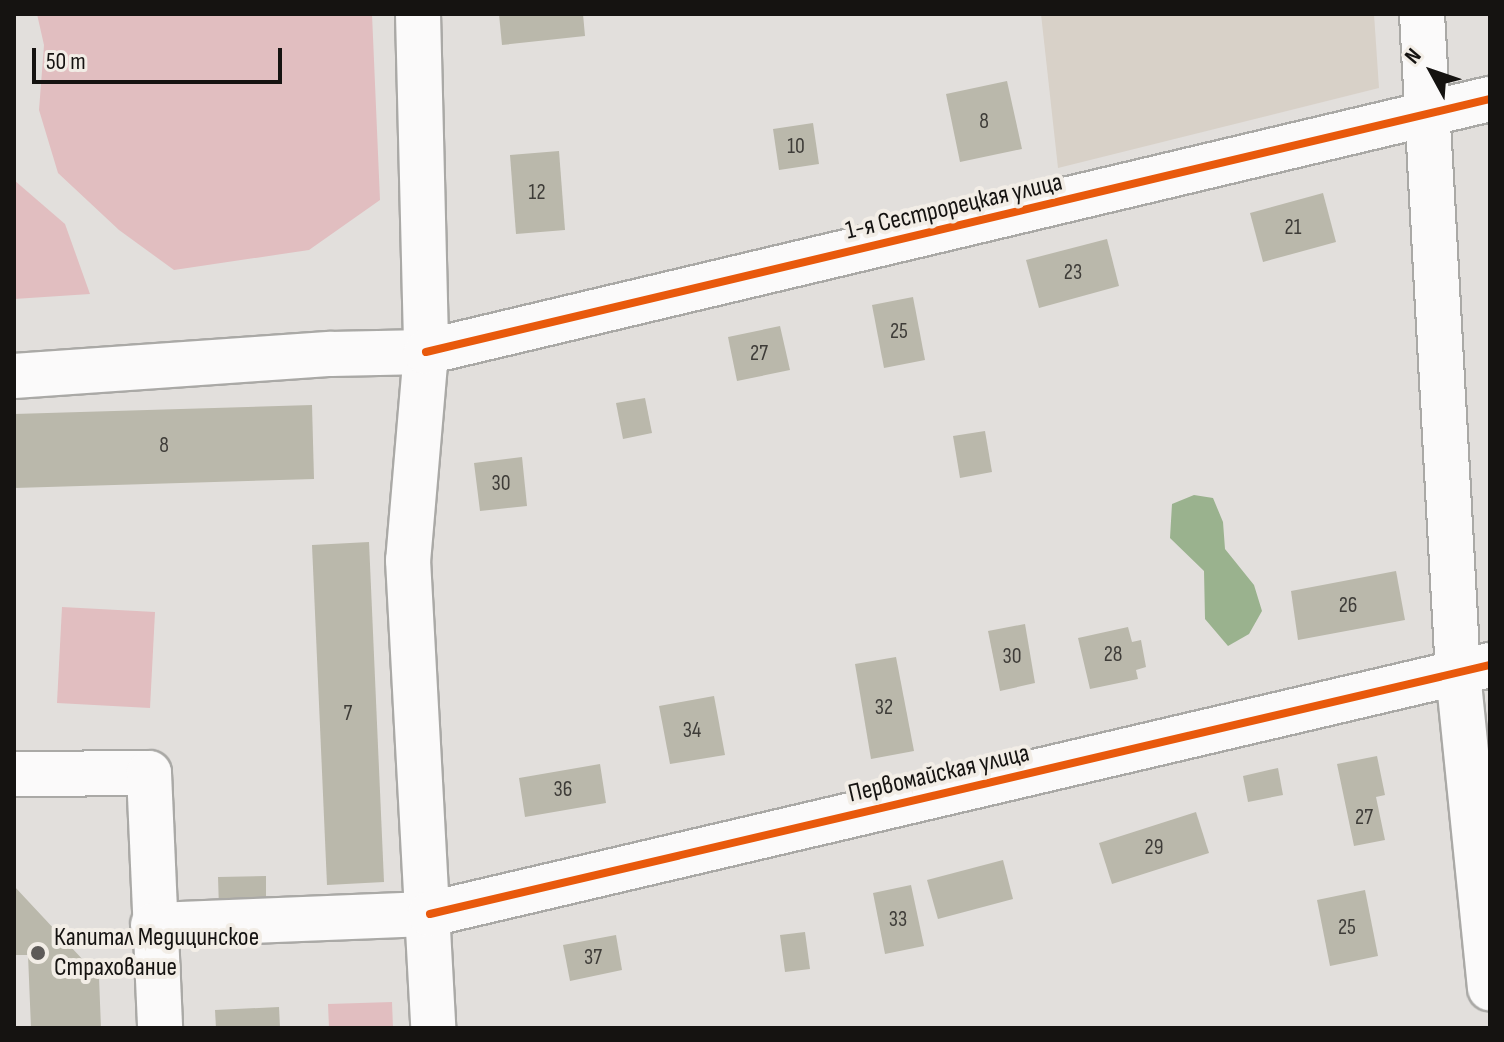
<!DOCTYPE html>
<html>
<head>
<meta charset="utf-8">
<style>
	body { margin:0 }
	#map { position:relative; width:1504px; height:1042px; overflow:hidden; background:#e2dfdc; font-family:"Sofia Sans Condensed",sans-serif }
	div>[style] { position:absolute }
	.built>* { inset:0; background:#d8d1c8 }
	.green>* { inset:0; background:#e1bec0 }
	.water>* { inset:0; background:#9ab28e }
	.building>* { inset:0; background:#bab8ab }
	.roads { filter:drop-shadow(2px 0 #aaa9a6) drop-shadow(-2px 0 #aaa9a6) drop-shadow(0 2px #aaa9a6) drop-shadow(0 -2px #aaa9a6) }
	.minor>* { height:44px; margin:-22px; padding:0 22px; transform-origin:22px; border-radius:22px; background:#fbfafa }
	.cycleway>* { height:8px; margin:-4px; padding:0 4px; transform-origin:4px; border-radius:4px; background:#e8590c }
	.dots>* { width:22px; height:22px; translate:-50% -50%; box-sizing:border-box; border:4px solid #f2ede6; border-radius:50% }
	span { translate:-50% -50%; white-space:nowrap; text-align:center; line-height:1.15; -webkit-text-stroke:8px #f2ede6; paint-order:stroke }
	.number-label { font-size:22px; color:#3e3c38 }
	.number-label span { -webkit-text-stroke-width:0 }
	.street-label { font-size:26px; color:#151311 }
	.poi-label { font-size:26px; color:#151311 }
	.left { translate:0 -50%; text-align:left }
	.frame { position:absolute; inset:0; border:16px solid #151311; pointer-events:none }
	.north { position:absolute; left:1392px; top:32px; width:80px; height:80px; -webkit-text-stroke:6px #f2ede6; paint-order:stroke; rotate:310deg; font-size:22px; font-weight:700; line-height:32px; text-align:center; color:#151311 }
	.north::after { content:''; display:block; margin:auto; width:28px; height:36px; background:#151311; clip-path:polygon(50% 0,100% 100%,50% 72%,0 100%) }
	.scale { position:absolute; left:32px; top:48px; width:250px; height:36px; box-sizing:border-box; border:4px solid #151311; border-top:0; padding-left:10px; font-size:24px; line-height:28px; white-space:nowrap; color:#151311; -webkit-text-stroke:6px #f2ede6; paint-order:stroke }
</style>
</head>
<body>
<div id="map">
	<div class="built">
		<div style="clip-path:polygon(1041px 14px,1374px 14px,1379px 88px,1058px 168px)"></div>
	</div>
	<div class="green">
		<div style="clip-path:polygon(37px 14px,372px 14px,380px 200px,309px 250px,174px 270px,119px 230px,58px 173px,39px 110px,44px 45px)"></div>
		<div style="clip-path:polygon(14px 180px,65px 224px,90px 294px,14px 299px)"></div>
		<div style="clip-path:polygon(62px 607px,155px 612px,150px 708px,57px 703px)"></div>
		<div style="clip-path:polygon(392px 1002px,393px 1028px,329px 1028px,328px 1004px)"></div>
	</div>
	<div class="water">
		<div style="clip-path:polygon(1194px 495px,1213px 498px,1223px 522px,1225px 549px,1254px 585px,1262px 611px,1249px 634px,1228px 646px,1205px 619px,1204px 571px,1170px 538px,1172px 504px)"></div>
	</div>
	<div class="building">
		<div style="clip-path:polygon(499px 14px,583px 14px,585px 36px,502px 45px)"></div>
		<div style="clip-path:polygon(1007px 81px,1022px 149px,960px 162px,946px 94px)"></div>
		<div style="clip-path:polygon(813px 123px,819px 164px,779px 170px,773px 129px)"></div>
		<div style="clip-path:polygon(559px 151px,565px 230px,516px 234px,510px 155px)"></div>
		<div style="clip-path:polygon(1323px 193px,1336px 242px,1263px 262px,1250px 213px)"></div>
		<div style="clip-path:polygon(1107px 239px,1119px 286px,1039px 308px,1026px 260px)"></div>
		<div style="clip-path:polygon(913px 297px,925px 360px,884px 368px,872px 305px)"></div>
		<div style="clip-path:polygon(780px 326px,790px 370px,737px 381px,728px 337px)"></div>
		<div style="clip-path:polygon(645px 398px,652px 433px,623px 439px,616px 403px)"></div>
		<div style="clip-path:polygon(312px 405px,314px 479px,14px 488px,14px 414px)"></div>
		<div style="clip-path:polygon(985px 431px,992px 472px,960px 478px,953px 436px)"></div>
		<div style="clip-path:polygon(522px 457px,527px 506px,480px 511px,474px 463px)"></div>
		<div style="clip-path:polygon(369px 542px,384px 882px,327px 885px,312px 545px)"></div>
		<div style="clip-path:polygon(1396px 571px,1405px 620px,1298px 640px,1291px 591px)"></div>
		<div style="clip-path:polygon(1025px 624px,1035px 683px,1000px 691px,988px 631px)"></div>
		<div style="clip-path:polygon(1128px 627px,1132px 642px,1141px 640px,1146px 667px,1136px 670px,1138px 679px,1090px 689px,1078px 638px)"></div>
		<div style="clip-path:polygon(896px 657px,914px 751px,871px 759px,855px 664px)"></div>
		<div style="clip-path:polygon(714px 696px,725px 755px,670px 764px,659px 706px)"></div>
		<div style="clip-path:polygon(1377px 756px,1385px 795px,1376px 797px,1385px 840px,1354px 846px,1337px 764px)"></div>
		<div style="clip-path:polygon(600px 764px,606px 803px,525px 817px,519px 778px)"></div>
		<div style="clip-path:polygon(1278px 768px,1283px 795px,1248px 802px,1243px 776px)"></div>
		<div style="clip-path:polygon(1196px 812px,1209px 853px,1112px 884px,1099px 843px)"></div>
		<div style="clip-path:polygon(1003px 860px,1013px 899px,938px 919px,927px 880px)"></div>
		<div style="clip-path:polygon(266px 876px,266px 907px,219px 908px,218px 877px)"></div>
		<div style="clip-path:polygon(911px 885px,924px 946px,885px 954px,873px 893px)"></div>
		<div style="clip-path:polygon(14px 886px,99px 977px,101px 1028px,31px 1028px,28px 955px,14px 955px)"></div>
		<div style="clip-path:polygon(1365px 890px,1378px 956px,1330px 966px,1317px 900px)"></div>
		<div style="clip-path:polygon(805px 932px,810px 969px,785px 972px,780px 935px)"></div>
		<div style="clip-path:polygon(616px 935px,622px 970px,570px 981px,563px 945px)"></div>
		<div style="clip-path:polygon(279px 1007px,280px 1028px,216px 1028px,215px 1010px)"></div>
	</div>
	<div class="roads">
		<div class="minor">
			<div style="left:418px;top:14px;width:338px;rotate:88.6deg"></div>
			<div style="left:426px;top:352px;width:209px;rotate:94.9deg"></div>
			<div style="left:408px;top:560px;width:469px;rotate:86.9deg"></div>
			<div style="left:1422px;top:14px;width:660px;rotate:86.87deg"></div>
			<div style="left:1458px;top:673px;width:317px;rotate:84.2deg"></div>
			<div style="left:14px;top:376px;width:318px;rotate:-4deg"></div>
			<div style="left:331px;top:354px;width:95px;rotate:-1.2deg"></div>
			<div style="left:426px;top:352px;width:1094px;rotate:-13.38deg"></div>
			<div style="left:14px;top:774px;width:135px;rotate:-0.4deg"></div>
			<div style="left:149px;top:773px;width:255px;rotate:87.5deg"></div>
			<div style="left:153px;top:925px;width:277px;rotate:-2.3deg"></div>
			<div style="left:430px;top:914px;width:1089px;rotate:-13.22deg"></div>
		</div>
	</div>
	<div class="cycleway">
		<div style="left:426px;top:352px;width:1094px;rotate:-13.38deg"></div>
		<div style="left:430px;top:914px;width:1089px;rotate:-13.22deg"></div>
	</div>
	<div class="dots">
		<div style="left:38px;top:953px;background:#5d5a58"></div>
	</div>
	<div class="number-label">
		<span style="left:984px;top:122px">8</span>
		<span style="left:796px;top:147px">10</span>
		<span style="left:537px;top:193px">12</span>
		<span style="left:1293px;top:228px">21</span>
		<span style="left:1073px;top:273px">23</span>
		<span style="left:899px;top:332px">25</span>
		<span style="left:759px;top:354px">27</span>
		<span style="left:164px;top:446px">8</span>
		<span style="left:501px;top:484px">30</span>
		<span style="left:1348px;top:606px">26</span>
		<span style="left:1113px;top:655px">28</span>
		<span style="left:1012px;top:657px">30</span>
		<span style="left:884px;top:708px">32</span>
		<span style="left:348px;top:714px">7</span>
		<span style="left:692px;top:731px">34</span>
		<span style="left:563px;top:790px">36</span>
		<span style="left:1364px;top:818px">27</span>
		<span style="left:1154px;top:848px">29</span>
		<span style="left:898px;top:920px">33</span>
		<span style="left:1347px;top:928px">25</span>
		<span style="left:593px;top:958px">37</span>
	</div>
	<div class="street-label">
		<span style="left:954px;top:207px;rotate:-13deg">1-я Сестрорецкая улица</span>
		<span style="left:939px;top:774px;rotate:-13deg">Первомайская улица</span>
	</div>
	<div class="poi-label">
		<span class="left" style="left:54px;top:953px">Капитал Медицинское<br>Страхование</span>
	</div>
	<div class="frame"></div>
	<div class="north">N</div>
	<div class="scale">50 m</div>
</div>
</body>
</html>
